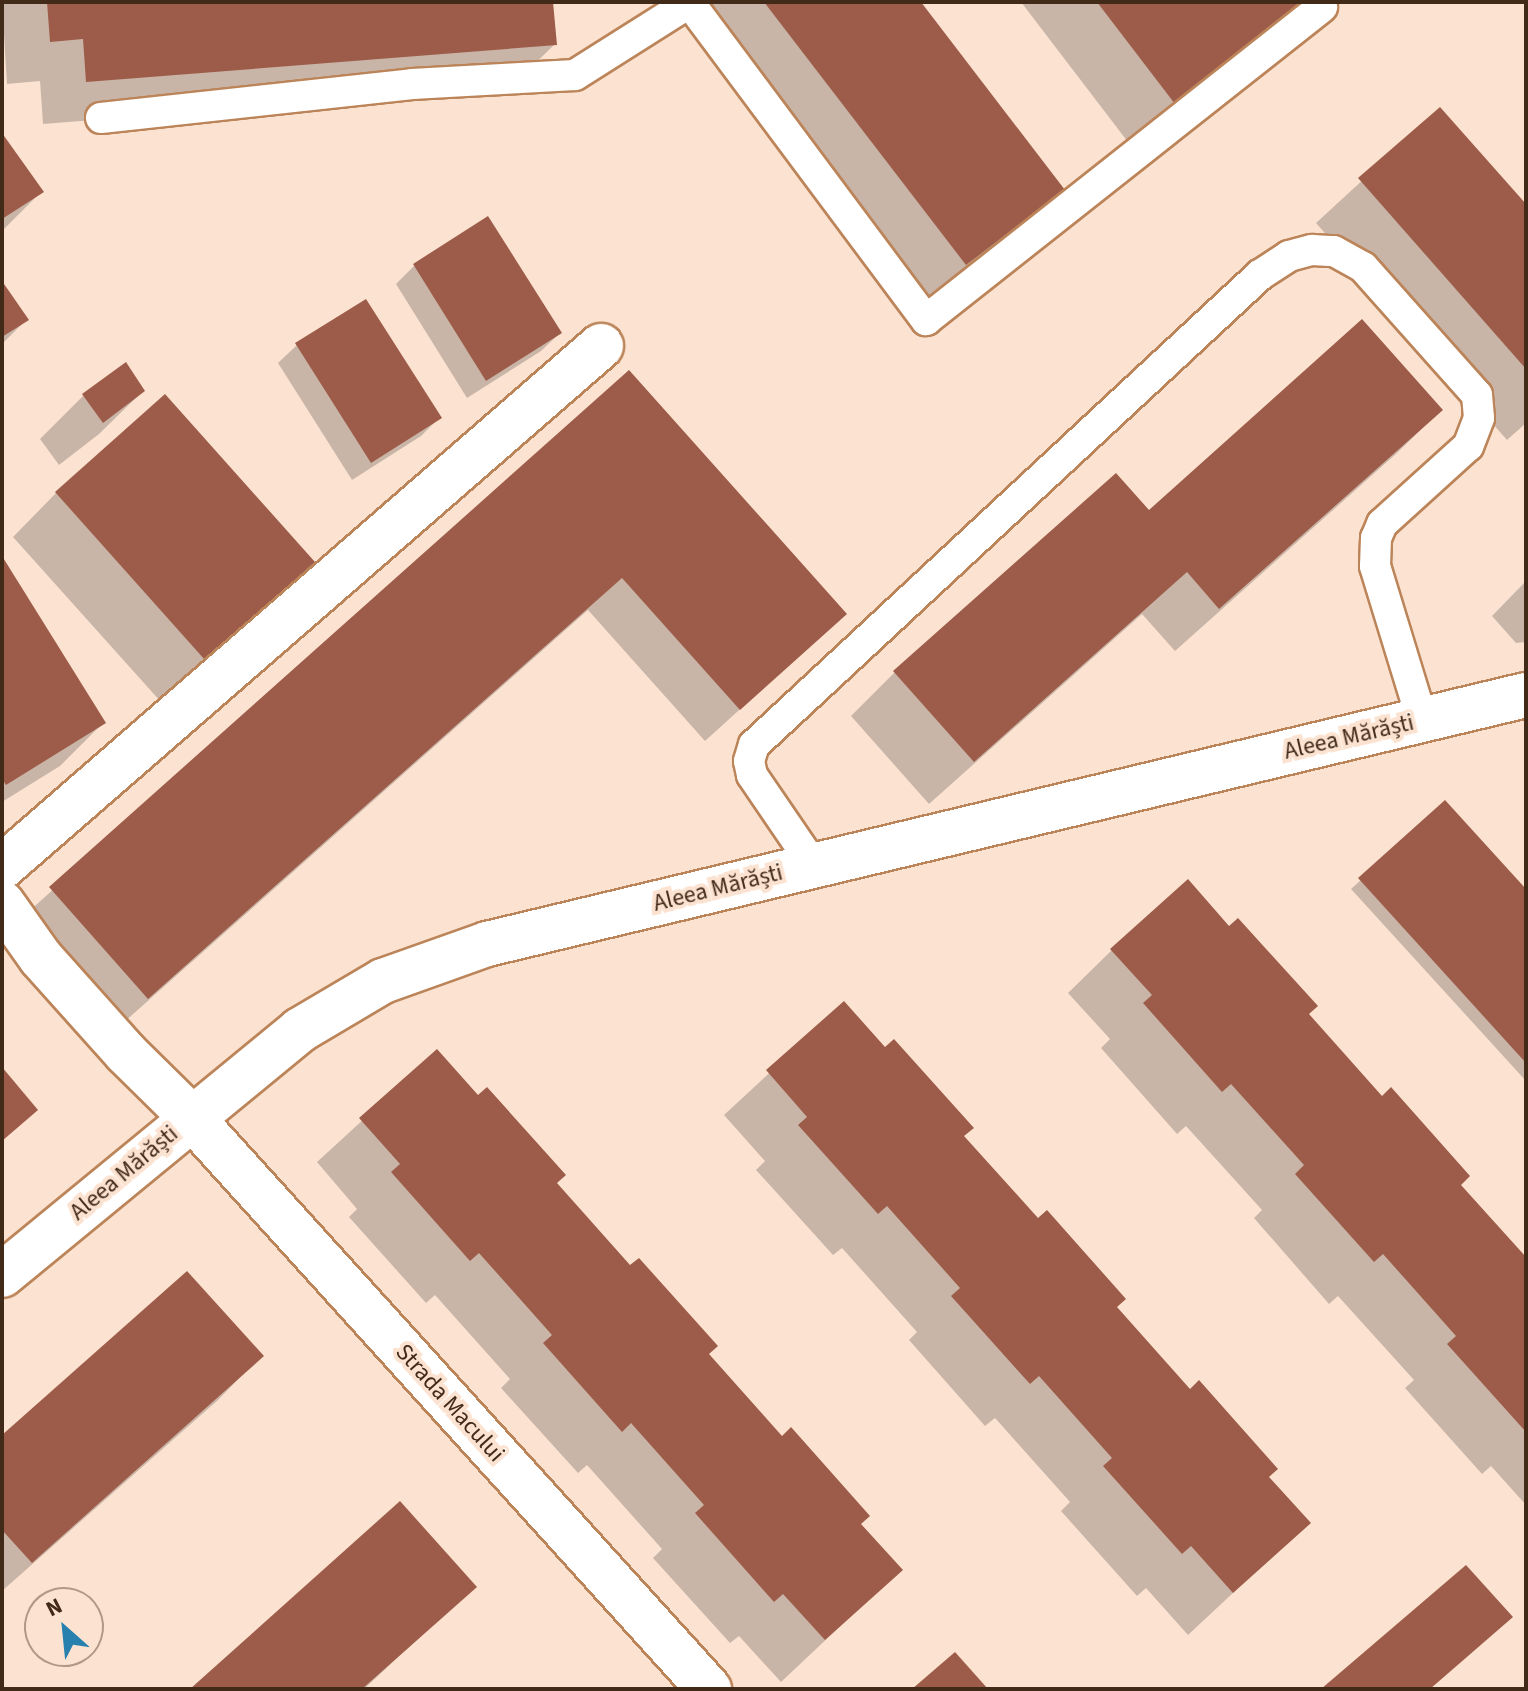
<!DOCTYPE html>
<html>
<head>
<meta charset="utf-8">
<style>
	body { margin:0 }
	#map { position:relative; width:1528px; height:1691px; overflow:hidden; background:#fce3d1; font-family:"Source Sans 3",sans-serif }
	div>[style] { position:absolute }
	.shadow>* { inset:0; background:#0003 }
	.building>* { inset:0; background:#9d5c49 }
	.roads { filter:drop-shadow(2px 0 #bc8459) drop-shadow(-2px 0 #bc8459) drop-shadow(0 2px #bc8459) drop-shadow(0 -2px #bc8459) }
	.service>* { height:30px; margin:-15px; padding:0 15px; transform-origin:15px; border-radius:15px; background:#fff }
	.minor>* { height:44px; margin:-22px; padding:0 22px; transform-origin:22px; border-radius:22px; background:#fff }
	span { translate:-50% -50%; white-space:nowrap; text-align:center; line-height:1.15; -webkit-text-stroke:8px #fce3d1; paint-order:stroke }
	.street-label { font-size:24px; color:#422a19 }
	.frame { position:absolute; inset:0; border:4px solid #422a19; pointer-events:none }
	.north { position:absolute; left:24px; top:1587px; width:80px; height:80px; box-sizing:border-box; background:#fce3d1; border:2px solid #b29987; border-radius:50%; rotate:333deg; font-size:22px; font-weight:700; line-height:32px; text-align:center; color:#422a19 }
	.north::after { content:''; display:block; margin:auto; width:28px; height:36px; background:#2880af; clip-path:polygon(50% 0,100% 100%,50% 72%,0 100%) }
</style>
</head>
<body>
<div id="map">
	<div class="shadow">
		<div style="clip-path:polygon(2px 2px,551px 2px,555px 44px,511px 87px,43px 124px,40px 81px,7px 84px)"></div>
		<div style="clip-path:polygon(688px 2px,918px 2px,1062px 190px,1019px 233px,921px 307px)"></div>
		<div style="clip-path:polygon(1021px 2px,1313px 2px,1131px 146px)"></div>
		<div style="clip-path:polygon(1440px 109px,1526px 207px,1526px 423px,1507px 440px,1316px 223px)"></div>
		<div style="clip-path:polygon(2px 137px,41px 192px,2px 231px)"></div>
		<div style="clip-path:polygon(488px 219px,560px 333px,541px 351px,467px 398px,396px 284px,414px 266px)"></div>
		<div style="clip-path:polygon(2px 285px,26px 320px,2px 344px)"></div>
		<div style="clip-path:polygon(297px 345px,439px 418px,421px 436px,352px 480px,278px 363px)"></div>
		<div style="clip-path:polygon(629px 373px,845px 614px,705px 741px,588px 610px,114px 1031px,17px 922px)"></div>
		<div style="clip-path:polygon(143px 391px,99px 434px,59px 465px,40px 439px,83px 396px)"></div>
		<div style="clip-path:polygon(1441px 410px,1397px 453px,1175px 651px,1142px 614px,929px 804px,851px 716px,894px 673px,1116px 475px,1149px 513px)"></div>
		<div style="clip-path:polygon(56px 493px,313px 562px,161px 702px,13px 537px)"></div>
		<div style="clip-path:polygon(2px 560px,104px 722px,60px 766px,2px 802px)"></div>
		<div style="clip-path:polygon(1525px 582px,1526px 642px,1516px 643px,1492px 616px)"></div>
		<div style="clip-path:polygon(1445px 803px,1526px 892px,1526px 1081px,1351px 889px)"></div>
		<div style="clip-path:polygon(1112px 950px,1306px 1015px,1526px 1260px,1526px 1505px,1491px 1466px,1482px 1474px,1405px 1388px,1414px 1380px,1338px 1296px,1329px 1304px,1254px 1218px,1262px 1210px,1186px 1126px,1177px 1134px,1101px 1048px,1110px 1039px,1068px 993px)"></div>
		<div style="clip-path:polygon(844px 1004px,1308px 1523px,1188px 1635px,1146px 1588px,1137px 1596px,1061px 1511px,1070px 1502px,995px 1418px,985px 1426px,909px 1340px,917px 1332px,842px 1248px,833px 1255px,756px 1170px,765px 1161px,724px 1115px)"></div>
		<div style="clip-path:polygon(437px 1052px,900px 1570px,781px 1682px,739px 1636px,730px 1643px,653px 1558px,662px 1549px,587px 1465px,578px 1473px,501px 1388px,510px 1379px,435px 1295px,426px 1303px,349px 1217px,357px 1209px,317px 1162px)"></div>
		<div style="clip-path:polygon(261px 1356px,218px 1400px,2px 1591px,2px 1438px)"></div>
		<div style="clip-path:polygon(474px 1586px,364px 1689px,193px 1689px)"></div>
	</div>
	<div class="building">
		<div style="clip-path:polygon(47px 2px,553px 2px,557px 45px,86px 82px,83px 39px,50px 42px)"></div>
		<div style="clip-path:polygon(764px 2px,921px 2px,1065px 190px,966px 265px)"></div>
		<div style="clip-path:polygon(1097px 2px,1309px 2px,1175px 104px)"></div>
		<div style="clip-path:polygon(1440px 107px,1526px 204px,1526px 369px,1358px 178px)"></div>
		<div style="clip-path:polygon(2px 133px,44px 192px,2px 219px)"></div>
		<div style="clip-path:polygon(488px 216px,562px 333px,486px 381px,413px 264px)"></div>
		<div style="clip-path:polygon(2px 281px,29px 320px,2px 337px)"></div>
		<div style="clip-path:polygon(366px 299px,442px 418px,371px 463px,295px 343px)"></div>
		<div style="clip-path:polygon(1362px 319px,1443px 410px,1219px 609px,1187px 572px,974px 762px,893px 671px,1116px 473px,1149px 510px)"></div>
		<div style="clip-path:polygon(126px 362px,145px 391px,103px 423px,82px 394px)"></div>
		<div style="clip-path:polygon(629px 370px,847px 614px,740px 710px,622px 578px,148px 999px,49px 887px)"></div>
		<div style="clip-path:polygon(165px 394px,315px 562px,205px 660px,55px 492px)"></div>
		<div style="clip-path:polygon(2px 556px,106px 723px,6px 785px,2px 779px)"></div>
		<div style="clip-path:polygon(1445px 800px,1526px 889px,1526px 1063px,1358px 878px)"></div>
		<div style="clip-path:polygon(1188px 879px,1229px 926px,1238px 918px,1318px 1006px,1309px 1014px,1382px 1096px,1391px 1087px,1470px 1176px,1461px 1185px,1526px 1257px,1526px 1432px,1447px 1344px,1456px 1336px,1383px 1254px,1374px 1262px,1295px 1174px,1304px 1165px,1231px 1084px,1222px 1092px,1143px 1003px,1152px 995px,1110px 949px)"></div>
		<div style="clip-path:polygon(844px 1001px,885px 1047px,894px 1039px,974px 1128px,964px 1136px,1038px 1218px,1047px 1210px,1126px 1299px,1117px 1307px,1190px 1389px,1199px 1380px,1278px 1469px,1269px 1477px,1311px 1523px,1233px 1593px,1191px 1546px,1182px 1554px,1103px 1466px,1112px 1458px,1039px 1376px,1030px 1384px,951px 1296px,960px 1288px,887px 1206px,878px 1214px,798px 1125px,807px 1117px,766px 1070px)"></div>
		<div style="clip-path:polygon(437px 1049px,478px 1095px,487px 1087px,566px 1175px,557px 1183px,630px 1265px,639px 1258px,718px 1346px,709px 1354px,782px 1436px,791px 1427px,870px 1516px,861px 1524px,903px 1570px,825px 1640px,783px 1594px,774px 1602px,695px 1513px,704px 1505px,631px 1423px,622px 1432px,543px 1343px,552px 1335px,479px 1253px,470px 1261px,391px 1172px,400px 1164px,359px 1118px)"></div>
		<div style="clip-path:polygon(2px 1067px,38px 1110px,2px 1141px)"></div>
		<div style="clip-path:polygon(187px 1271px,264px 1356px,32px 1563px,2px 1530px,2px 1435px)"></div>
		<div style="clip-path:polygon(400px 1501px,477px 1587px,362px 1689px,190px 1689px)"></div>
		<div style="clip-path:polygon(1466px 1565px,1513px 1617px,1430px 1689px,1321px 1689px)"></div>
		<div style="clip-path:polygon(955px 1652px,988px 1689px,912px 1689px)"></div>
	</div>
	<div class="roads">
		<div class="service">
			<div style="left:689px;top:2px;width:397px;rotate:53.3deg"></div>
			<div style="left:926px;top:320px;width:505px;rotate:-38.32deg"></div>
			<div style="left:101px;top:118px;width:313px;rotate:-6.2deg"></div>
			<div style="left:412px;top:84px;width:163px;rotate:-3.2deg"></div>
			<div style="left:575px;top:75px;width:135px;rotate:-32.3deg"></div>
			<div style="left:814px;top:866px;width:110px;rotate:-124.3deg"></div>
			<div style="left:752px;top:775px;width:14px;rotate:-102deg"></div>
			<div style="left:749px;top:761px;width:17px;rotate:-73deg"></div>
			<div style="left:754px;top:745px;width:691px;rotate:-42.89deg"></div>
			<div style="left:1260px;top:275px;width:35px;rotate:-33deg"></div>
			<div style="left:1289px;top:256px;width:24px;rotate:-15deg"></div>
			<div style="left:1312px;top:250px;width:22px;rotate:3deg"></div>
			<div style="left:1334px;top:251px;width:33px;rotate:29deg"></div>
			<div style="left:1363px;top:267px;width:171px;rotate:48.3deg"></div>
			<div style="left:1477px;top:395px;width:23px;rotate:85deg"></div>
			<div style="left:1479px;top:418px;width:30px;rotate:111deg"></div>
			<div style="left:1468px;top:446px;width:116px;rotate:137.8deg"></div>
			<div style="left:1382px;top:524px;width:15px;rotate:113deg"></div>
			<div style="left:1376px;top:538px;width:28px;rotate:92deg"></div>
			<div style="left:1375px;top:566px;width:161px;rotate:73deg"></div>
		</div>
		<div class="minor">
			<div style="left:2px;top:867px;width:794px;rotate:-41.02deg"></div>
			<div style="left:2px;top:903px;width:67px;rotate:54.7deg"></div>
			<div style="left:41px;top:958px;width:127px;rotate:48.2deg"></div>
			<div style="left:126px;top:1053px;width:91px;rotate:44.6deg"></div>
			<div style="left:191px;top:1117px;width:772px;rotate:47.84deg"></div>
			<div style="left:2px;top:1275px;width:386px;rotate:-39.4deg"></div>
			<div style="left:300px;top:1030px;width:96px;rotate:-30.6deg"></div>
			<div style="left:383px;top:981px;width:110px;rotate:-19.6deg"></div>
			<div style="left:487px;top:944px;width:1068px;rotate:-13.48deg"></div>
		</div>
	</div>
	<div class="street-label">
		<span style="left:1349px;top:737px;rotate:-13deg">Aleea Mărăști</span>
		<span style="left:718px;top:888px;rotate:-14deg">Aleea Mărăști</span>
		<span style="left:124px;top:1173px;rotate:-40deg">Aleea Mărăști</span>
		<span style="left:450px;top:1403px;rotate:48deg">Strada Macului</span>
	</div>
	<div class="frame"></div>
	<div class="north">N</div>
</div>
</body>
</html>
